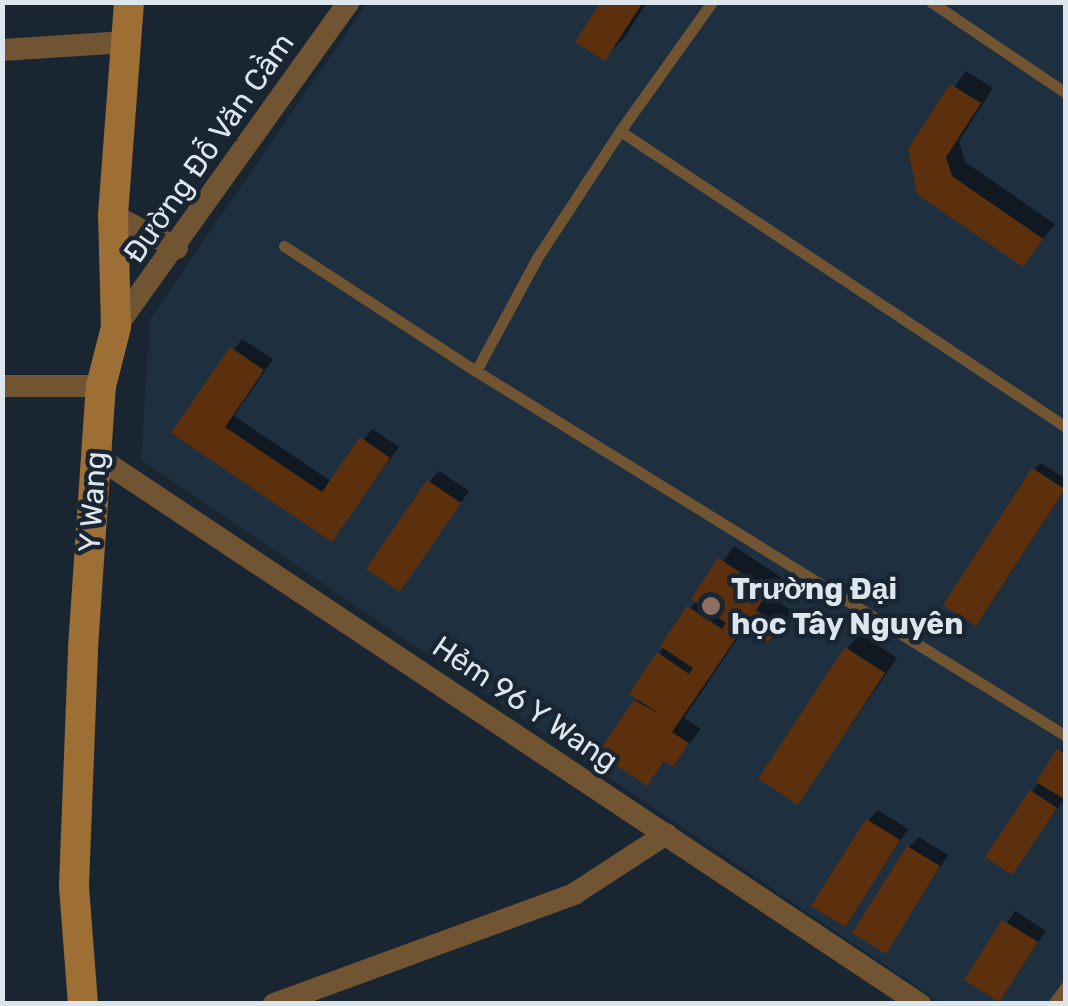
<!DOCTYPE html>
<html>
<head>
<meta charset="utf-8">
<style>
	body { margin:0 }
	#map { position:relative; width:1068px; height:1006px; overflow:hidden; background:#192531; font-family:Rubik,sans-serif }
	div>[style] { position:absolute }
	.built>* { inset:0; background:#1e2f40 }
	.shadow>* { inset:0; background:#0007 }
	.building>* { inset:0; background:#5c300d }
	.lane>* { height:11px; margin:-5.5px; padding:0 5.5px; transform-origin:5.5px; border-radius:5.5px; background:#715432 }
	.street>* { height:22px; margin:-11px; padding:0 11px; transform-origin:11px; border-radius:11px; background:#715432 }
	.secondary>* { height:30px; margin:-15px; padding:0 15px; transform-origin:15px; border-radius:15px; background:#9d6f35 }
	.dots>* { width:28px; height:28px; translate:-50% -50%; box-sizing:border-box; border:5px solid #192531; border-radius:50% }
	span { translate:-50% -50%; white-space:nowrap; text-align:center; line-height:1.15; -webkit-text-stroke:9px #192531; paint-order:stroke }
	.street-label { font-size:30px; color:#dde5ed }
	.poi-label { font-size:30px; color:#dde5ed; font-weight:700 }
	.left { translate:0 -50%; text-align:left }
	.frame { position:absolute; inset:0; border:5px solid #dde5ed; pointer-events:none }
</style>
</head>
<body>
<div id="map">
	<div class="built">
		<div style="clip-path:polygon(367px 3px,1065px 3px,1065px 1003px,941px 1003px,141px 460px,150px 319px)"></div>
	</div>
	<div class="shadow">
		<div style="clip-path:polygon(604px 2px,647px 2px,625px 37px,605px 58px)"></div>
		<div style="clip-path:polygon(966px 71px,993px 88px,959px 141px,965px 162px,1055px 224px,1023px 264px,910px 150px)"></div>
		<div style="clip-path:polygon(242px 339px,273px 359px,234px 416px,332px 482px,372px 429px,399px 447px,332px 539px,175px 432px)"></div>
		<div style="clip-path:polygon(1040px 463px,1066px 479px,1066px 488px,982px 617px,946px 604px)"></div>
		<div style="clip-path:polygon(439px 471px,469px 491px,399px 588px,429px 482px)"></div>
		<div style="clip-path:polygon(734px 546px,781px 577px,768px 595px,792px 611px,767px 641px,746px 626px,684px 718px,701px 729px,673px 764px,666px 760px,646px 782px,636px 701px,659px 654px)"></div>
		<div style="clip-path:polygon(861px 634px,897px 658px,798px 802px,847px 648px)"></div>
		<div style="clip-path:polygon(1066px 744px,1066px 797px,1011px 872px,1032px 792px)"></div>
		<div style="clip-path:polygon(878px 810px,908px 829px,844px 924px,868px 821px)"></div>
		<div style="clip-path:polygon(919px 837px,948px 855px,885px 951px,908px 848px)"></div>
		<div style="clip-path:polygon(1015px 911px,1046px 931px,999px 999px,967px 980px)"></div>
	</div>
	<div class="building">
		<div style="clip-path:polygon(601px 2px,643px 2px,605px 61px,575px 42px)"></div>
		<div style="clip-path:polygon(950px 84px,981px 103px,946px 157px,952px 176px,1043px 239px,1023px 267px,917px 194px,908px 149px)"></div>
		<div style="clip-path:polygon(230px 347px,264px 370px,225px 427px,322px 492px,360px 437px,390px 458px,332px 542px,171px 433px)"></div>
		<div style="clip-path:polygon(1032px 468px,1065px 489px,976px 626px,943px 605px)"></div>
		<div style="clip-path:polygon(427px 480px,461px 503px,400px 592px,366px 569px)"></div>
		<div style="clip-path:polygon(718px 558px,769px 591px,756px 610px,780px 626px,767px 644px,743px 628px,672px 732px,689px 743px,673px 767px,664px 761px,647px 786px,598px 753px,634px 700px,661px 715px,629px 694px,657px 652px,689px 674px,693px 668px,660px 646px,687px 606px,722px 629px,726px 623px,691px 599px)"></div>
		<div style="clip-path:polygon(845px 647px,885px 673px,798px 805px,758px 779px)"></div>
		<div style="clip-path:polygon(1057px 749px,1066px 754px,1066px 800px,1036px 782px)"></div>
		<div style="clip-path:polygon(1030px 790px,1057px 808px,1012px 875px,985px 857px)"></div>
		<div style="clip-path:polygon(866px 819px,900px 840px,845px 927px,811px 906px)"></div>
		<div style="clip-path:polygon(907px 846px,940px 866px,886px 954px,852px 933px)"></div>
		<div style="clip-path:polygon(1002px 920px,1038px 942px,999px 1002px,964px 980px)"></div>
	</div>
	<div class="lane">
		<div style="left:931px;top:2px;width:163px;rotate:34deg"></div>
		<div style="left:620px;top:131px;width:158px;rotate:-54.5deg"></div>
		<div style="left:284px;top:246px;width:229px;rotate:33.1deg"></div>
		<div style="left:476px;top:371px;width:694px;rotate:31.74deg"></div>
		<div style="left:476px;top:371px;width:128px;rotate:-61.6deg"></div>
		<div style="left:537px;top:258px;width:152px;rotate:-56.8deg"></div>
		<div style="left:620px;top:131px;width:535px;rotate:33.57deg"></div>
		<div style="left:1053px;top:1004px;width:22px;rotate:-54deg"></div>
	</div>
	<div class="street">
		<div style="left:2px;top:50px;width:124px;rotate:-3.7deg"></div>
		<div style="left:113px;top:215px;width:72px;rotate:27.3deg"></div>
		<div style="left:116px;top:327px;width:400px;rotate:-54.4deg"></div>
		<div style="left:2px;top:386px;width:99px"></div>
		<div style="left:96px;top:456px;width:990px;rotate:33.63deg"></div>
		<div style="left:274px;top:1004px;width:320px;rotate:-20.1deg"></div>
		<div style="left:574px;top:894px;width:110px;rotate:-33.1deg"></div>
	</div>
	<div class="secondary">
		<div style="left:83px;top:1004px;width:118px;rotate:-94.4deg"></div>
		<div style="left:74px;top:886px;width:238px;rotate:-87.8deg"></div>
		<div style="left:83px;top:648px;width:263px;rotate:-86.1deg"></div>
		<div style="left:101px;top:386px;width:61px;rotate:-75.7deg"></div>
		<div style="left:116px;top:327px;width:112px;rotate:-91.5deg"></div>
		<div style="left:113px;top:215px;width:214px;rotate:-85.7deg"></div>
	</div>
	<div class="dots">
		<div style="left:711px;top:606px;background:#8d6e63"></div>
	</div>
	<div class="street-label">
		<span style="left:209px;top:148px;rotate:-55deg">Đường Đỗ Văn Cầm</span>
		<span style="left:93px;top:502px;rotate:-86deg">Y Wang</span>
		<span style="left:525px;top:704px;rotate:34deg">Hẻm 96 Y Wang</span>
	</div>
	<div class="poi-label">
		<span class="left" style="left:731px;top:606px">Trường Đại<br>học Tây Nguyên</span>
	</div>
	<div class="frame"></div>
</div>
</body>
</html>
